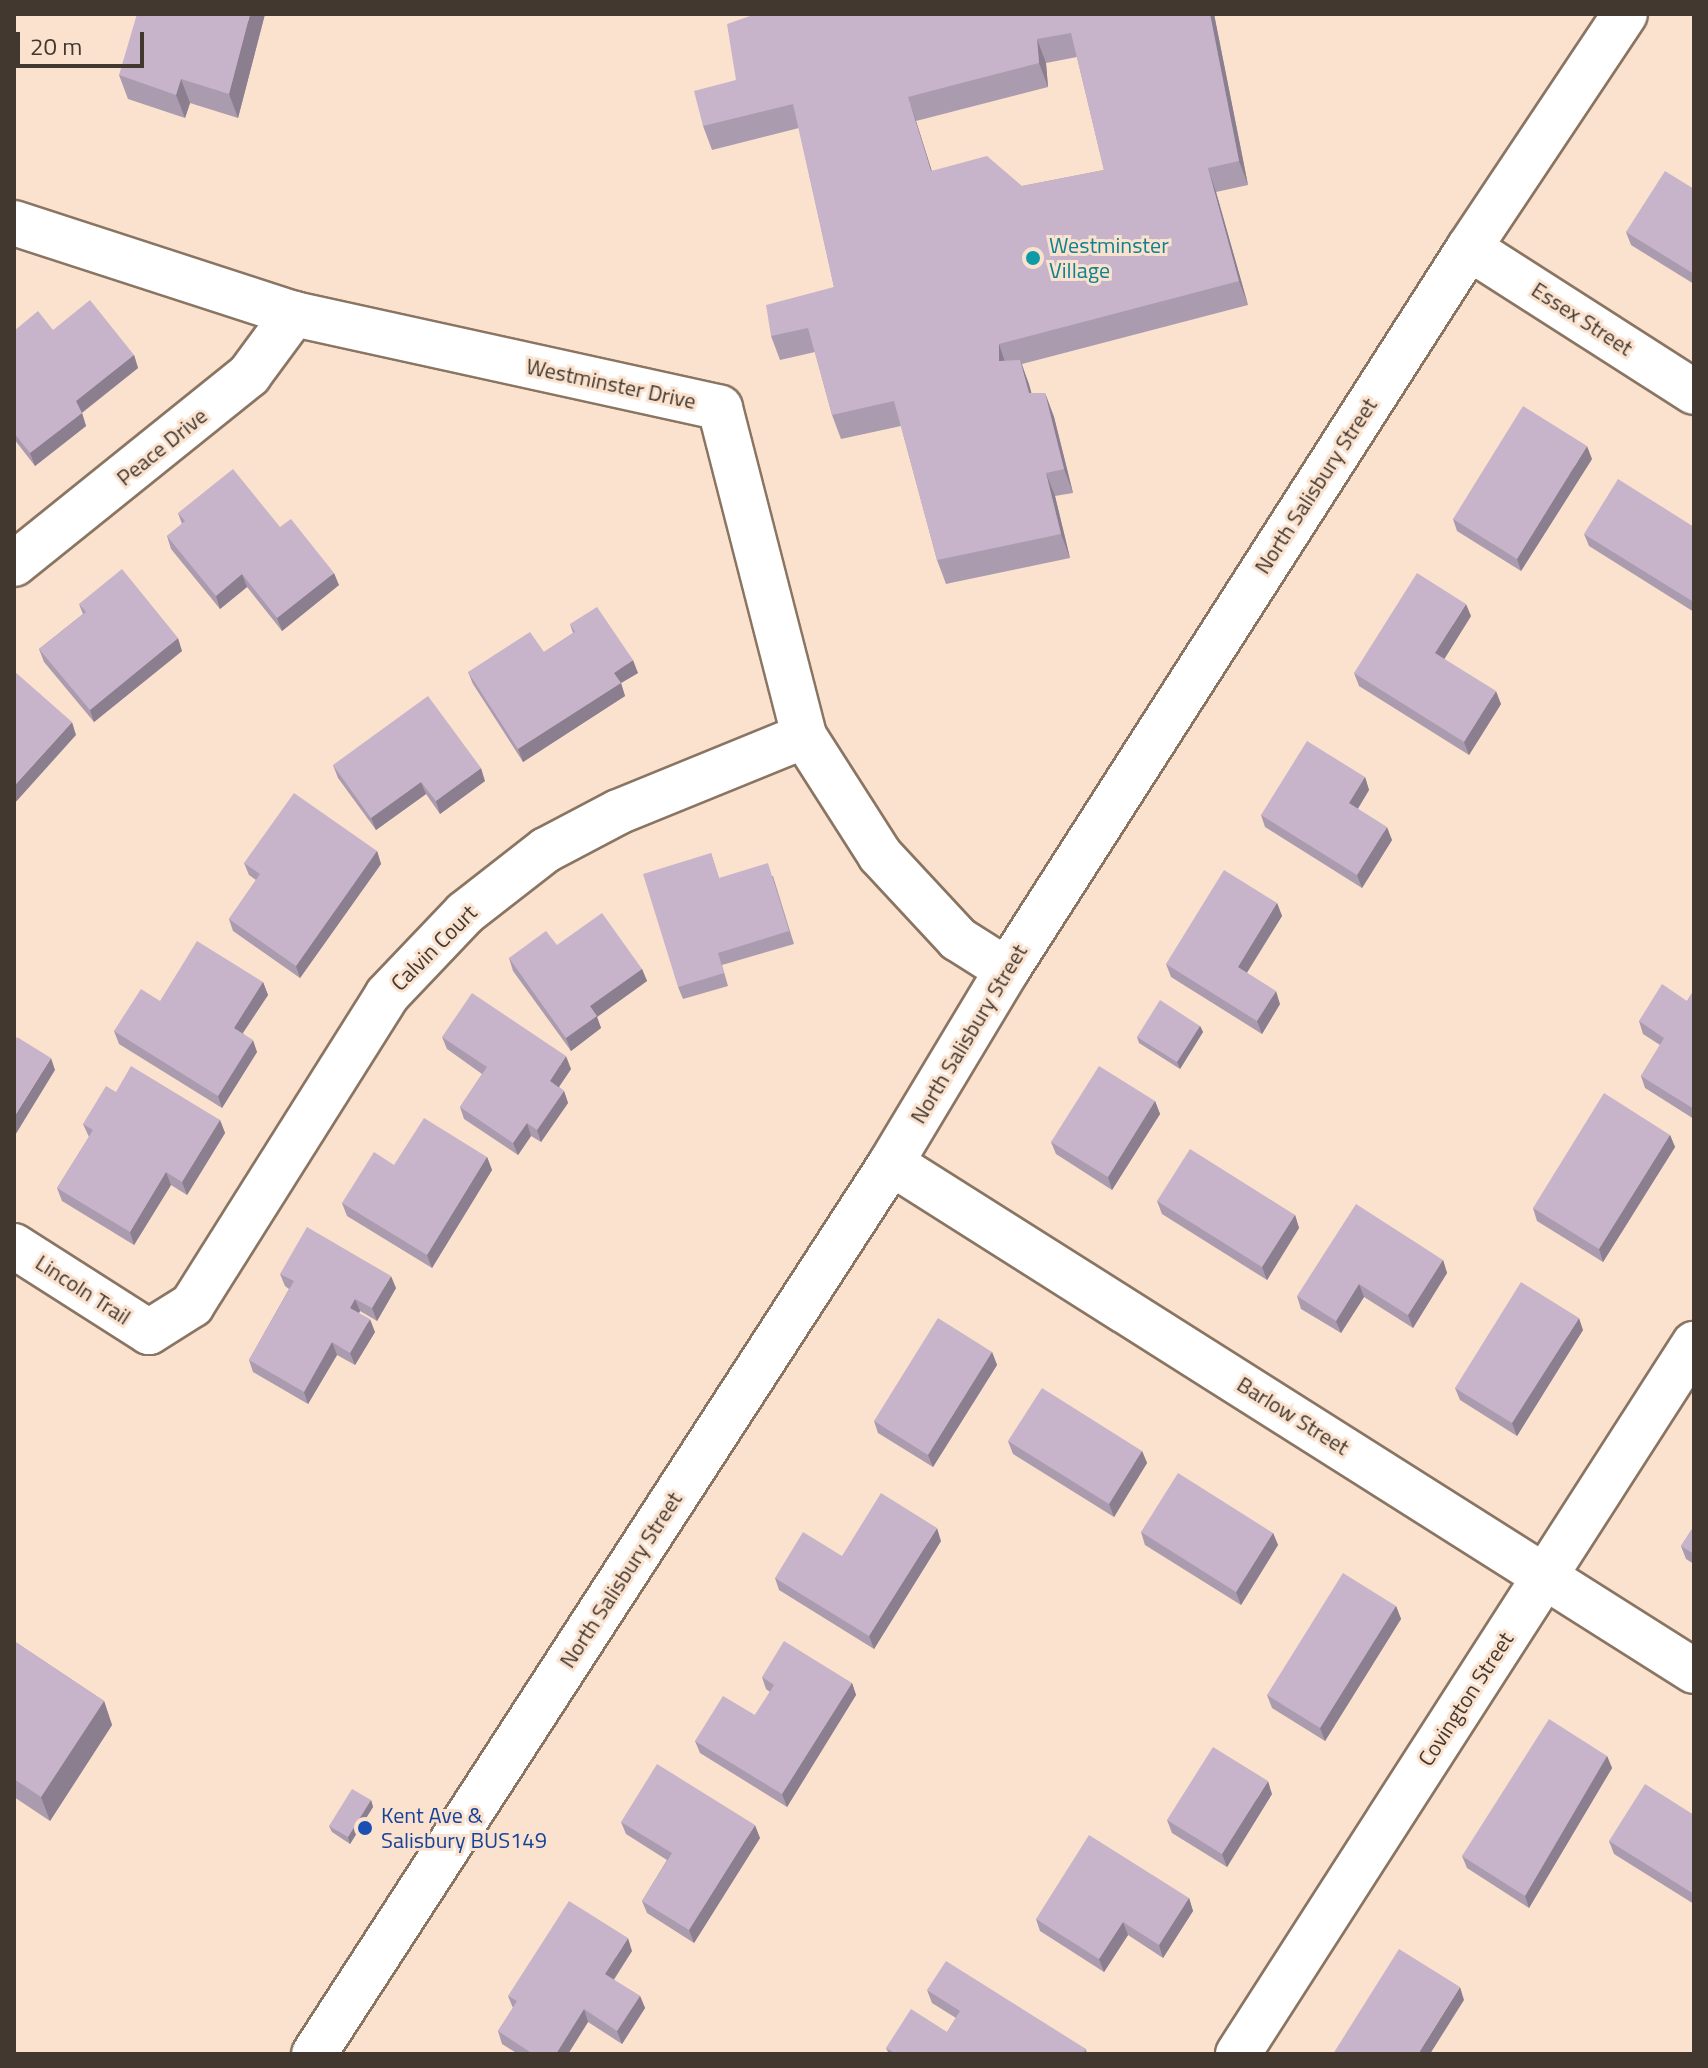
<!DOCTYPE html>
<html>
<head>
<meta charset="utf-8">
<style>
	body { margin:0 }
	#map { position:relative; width:1708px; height:2068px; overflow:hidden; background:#fae2ce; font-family:"Titillium Web",sans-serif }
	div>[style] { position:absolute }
	.roads { filter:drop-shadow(2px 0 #8a7563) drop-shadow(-2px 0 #8a7563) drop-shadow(0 2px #8a7563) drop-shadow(0 -2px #8a7563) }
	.minor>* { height:44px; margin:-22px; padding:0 22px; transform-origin:22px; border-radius:22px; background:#fff }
	.wall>* { inset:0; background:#ab9baf }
	.shaded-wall>* { inset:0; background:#8b7e8e }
	.building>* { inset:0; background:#c7b4cb }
	.dots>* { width:22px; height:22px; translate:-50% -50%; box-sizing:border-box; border:4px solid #fae2ce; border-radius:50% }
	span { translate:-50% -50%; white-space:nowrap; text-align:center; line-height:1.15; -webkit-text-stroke:6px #fae2ce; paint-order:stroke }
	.culture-label { font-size:22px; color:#0d838f }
	.left { translate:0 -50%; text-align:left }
	.street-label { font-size:22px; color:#423830 }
	.transit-label { font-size:22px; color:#164399 }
	.frame { position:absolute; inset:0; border:16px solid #423830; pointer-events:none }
	.scale { position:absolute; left:16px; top:32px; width:128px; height:36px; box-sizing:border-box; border:4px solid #423830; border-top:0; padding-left:10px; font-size:24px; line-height:28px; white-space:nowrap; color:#423830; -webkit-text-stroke:6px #fae2ce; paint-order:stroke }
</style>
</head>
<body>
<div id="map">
	<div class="roads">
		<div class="minor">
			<div style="left:14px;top:223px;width:294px;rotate:18deg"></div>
			<div style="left:294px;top:314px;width:436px;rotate:12.4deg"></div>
			<div style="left:720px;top:408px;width:339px;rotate:75.6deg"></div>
			<div style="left:804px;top:736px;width:141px;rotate:57.4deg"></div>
			<div style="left:880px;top:855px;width:115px;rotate:47.1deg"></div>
			<div style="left:958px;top:939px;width:58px;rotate:32.3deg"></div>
			<div style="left:1469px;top:248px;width:267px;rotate:32.6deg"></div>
			<div style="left:14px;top:564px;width:302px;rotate:-38.8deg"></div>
			<div style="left:249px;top:375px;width:76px;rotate:-53.6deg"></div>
			<div style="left:891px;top:1163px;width:950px;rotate:32.32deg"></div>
			<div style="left:14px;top:1246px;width:160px;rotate:32.5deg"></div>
			<div style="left:149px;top:1332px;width:51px;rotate:-32.1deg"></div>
			<div style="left:192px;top:1305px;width:366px;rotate:-57.8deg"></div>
			<div style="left:387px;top:995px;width:113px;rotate:-46.4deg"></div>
			<div style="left:465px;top:913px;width:103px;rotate:-37.9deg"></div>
			<div style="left:546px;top:850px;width:81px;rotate:-27.8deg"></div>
			<div style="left:618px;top:812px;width:201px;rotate:-22.2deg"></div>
			<div style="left:314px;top:2054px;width:1062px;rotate:-57.07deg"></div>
			<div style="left:891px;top:1163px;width:225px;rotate:-59deg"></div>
			<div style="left:1007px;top:970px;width:857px;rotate:-57.39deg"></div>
			<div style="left:1469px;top:248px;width:281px;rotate:-56.3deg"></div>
			<div style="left:1238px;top:2054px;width:844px;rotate:-57.29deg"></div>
		</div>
	</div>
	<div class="wall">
		<div style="clip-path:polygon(265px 14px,238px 118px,190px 103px,185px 118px,128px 99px,119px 75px)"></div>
		<div style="clip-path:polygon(evenodd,752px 14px,1214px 14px,1248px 185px,1216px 192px,1248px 305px,1022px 364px,1031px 393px,1045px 393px,1054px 417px,1073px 493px,1055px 496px,1070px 558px,946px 584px,937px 560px,901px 426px,841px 439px,832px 415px,815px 352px,780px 360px,771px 336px,834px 287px,799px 128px,712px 150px,703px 126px,736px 80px,752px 14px,1077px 57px,1104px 170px,1022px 186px,932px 171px,916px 121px,1048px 87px,1046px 63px,1077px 57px)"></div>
		<div style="clip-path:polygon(1694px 189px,1694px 284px,1631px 245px,1626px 232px)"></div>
		<div style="clip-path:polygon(53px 330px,134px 355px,138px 368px,82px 413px,86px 426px,35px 466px,14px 439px,14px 331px)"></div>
		<div style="clip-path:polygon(1592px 459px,1521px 571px,1457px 531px,1453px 519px)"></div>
		<div style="clip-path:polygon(178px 513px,280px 527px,339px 585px,282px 631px,247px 587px,220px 609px,171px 549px,167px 536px,182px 524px)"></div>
		<div style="clip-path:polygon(1694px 527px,1694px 612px,1589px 546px,1584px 534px)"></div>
		<div style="clip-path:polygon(79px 604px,182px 651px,94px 722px,44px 662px,39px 649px,83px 614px)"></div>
		<div style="clip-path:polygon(1471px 616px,1444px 659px,1501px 704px,1469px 755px,1359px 686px,1354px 673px)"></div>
		<div style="clip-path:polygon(570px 624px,638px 673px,621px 683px,625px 696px,523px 762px,473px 684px,468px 672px,544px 652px,573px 633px)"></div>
		<div style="clip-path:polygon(333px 765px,485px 781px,440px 814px,426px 794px,376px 830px,338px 778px)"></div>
		<div style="clip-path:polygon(1365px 777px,1369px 790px,1358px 809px,1392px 840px,1362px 888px,1265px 827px,1261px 815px)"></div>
		<div style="clip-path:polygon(377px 851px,381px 864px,300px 978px,233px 931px,229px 919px,256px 880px,249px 875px,244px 863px)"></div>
		<div style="clip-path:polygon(711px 853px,719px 878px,773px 876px,794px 944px,722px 965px,728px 986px,683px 999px,678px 987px)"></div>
		<div style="clip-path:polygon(1277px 903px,1282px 916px,1247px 973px,1280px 1004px,1262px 1034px,1171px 977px,1166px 964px)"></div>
		<div style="clip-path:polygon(557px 945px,642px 969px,647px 981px,597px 1017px,601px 1028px,571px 1051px,513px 971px,509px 958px)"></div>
		<div style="clip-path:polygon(263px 982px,268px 995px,243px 1033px,257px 1052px,222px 1108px,119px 1044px,114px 1031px,160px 1001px)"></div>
		<div style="clip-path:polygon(1694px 990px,1694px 1119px,1645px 1088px,1641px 1076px,1660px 1045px,1643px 1034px,1639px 1021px,1687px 1001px)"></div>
		<div style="clip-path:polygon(1200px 1026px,1203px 1032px,1180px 1069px,1139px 1043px,1137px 1037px)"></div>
		<div style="clip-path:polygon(442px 1037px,571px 1069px,559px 1087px,564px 1091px,568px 1103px,541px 1142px,531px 1136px,518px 1155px,464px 1119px,460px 1107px,482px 1074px,447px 1049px)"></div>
		<div style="clip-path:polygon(116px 1092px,220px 1120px,225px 1133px,187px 1195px,171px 1185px,134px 1245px,62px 1201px,57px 1188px,89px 1137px,83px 1124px)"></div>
		<div style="clip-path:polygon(1155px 1101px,1160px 1114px,1112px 1190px,1056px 1154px,1051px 1142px)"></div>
		<div style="clip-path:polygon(1670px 1135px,1675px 1147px,1603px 1262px,1537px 1221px,1533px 1208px)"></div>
		<div style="clip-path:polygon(487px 1157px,492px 1170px,432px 1268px,347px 1216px,342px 1203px,394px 1165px)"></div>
		<div style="clip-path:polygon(1157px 1201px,1295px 1215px,1299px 1228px,1267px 1280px,1162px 1214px)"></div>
		<div style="clip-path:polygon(1443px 1260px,1447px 1273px,1413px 1328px,1364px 1297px,1341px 1333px,1301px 1309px,1297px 1296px)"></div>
		<div style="clip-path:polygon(280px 1274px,396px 1288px,377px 1321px,360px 1311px,359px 1313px,375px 1332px,355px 1365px,337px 1355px,308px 1404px,253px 1372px,249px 1360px,289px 1289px,285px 1286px)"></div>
		<div style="clip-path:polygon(1583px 1330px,1517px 1436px,1460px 1400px,1455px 1388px)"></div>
		<div style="clip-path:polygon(992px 1352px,997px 1365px,933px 1467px,878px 1433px,874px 1421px)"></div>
		<div style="clip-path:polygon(1008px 1441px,1142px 1451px,1147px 1463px,1114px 1517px,1013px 1454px)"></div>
		<div style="clip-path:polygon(1694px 1526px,1694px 1564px,1686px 1559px,1681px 1546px)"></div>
		<div style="clip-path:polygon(1141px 1532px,1273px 1533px,1278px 1545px,1241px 1605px,1145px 1545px)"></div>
		<div style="clip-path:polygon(941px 1541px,874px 1649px,779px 1590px,775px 1578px,842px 1556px)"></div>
		<div style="clip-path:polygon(1396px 1606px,1401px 1619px,1325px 1741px,1272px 1708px,1267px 1695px)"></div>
		<div style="clip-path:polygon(14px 1641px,104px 1701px,112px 1725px,50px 1821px,14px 1797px)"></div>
		<div style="clip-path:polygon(762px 1677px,852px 1683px,856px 1695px,787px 1807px,700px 1753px,695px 1741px,755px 1715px,770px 1692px,766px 1689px)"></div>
		<div style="clip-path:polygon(1607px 1756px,1612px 1768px,1529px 1908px,1467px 1868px,1462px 1856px)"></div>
		<div style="clip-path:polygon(1272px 1794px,1227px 1867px,1172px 1833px,1167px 1820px)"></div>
		<div style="clip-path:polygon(371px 1800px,373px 1807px,350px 1844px,332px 1832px,329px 1826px)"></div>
		<div style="clip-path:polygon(1694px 1815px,1694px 1904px,1614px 1854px,1609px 1841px)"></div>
		<div style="clip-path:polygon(621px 1822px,760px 1838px,694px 1943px,647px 1913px,642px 1901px,667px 1860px,626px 1834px)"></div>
		<div style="clip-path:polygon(1189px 1898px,1193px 1911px,1163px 1958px,1128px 1935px,1104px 1972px,1040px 1931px,1036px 1919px)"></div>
		<div style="clip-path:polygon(632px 1951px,614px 1980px,640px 1996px,645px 2008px,622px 2044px,588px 2022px,568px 2054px,518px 2054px,502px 2044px,498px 2031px,513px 2008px,508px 1996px)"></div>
		<div style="clip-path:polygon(927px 1990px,1086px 2049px,1087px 2054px,889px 2054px,886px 2048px,947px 2032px,956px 2018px,932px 2003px)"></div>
	</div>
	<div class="shaded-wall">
		<div style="clip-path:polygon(250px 14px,265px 14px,238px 118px,229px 94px)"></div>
		<div style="clip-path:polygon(1210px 14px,1214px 14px,1248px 185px,1239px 161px)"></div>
		<div style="clip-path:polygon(1037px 39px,1046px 63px,1048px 87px,1039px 63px)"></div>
		<div style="clip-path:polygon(181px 79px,190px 103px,185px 118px,176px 95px)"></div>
		<div style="clip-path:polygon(908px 97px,916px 121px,939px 195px,931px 171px)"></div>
		<div style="clip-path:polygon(1208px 168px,1216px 192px,1248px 305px,1239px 281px)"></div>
		<div style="clip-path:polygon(999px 344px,1007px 368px,999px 361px)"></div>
		<div style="clip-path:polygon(134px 355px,138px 368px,80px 414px,76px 401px)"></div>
		<div style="clip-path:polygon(1020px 360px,1029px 384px,1038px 417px,1029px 393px)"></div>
		<div style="clip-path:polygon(1045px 393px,1054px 417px,1073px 493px,1064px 469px)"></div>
		<div style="clip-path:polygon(82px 413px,86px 426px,35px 466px,30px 453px)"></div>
		<div style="clip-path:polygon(1587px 446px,1592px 459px,1521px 571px,1517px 559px)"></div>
		<div style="clip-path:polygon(1046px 473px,1055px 496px,1070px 558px,1061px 534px)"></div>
		<div style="clip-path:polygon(334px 573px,339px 585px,282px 631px,277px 618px)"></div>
		<div style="clip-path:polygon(242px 574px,247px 587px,220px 609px,216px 596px)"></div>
		<div style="clip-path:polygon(1466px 604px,1471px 616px,1440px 666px,1435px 653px)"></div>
		<div style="clip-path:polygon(178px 638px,182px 651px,94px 722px,90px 710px)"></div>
		<div style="clip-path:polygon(633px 660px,638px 673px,621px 683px,625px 696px,523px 762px,518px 749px,614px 673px)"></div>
		<div style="clip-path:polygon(1496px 691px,1501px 704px,1469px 755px,1464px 742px)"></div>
		<div style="clip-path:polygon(72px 722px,76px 735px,14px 804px,14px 786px)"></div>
		<div style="clip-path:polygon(481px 768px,485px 781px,440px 814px,436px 801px)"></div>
		<div style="clip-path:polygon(1365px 777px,1369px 790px,1353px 816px,1349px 803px)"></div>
		<div style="clip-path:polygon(421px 782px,426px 794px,376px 830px,371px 818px)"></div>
		<div style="clip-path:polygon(1387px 827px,1392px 840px,1362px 888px,1357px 875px)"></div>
		<div style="clip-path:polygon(377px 851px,381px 864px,300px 978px,296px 966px)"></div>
		<div style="clip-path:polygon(1277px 903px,1282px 916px,1242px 980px,1238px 967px)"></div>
		<div style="clip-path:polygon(642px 969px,647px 981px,597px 1017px,601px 1028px,571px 1051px,566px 1038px,590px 1006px)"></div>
		<div style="clip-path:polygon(263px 982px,268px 995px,238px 1040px,234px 1028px)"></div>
		<div style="clip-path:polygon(1276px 991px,1280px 1004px,1262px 1034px,1257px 1021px)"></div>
		<div style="clip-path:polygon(1200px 1026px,1203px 1032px,1180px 1069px,1177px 1062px)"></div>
		<div style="clip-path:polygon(253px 1040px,257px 1052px,222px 1108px,218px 1096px)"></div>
		<div style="clip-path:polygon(566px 1056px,571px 1069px,554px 1094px,550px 1081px)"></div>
		<div style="clip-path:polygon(51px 1058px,55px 1070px,14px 1137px,14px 1117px)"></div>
		<div style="clip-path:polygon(564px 1091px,568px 1103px,541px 1142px,537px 1130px)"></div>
		<div style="clip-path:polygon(1155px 1101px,1160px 1114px,1112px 1190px,1108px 1177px)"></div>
		<div style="clip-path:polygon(220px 1120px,225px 1133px,187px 1195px,182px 1182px)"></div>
		<div style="clip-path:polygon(527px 1123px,531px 1136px,518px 1155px,513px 1143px)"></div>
		<div style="clip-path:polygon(1670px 1135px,1675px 1147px,1603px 1262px,1599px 1249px)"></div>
		<div style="clip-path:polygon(487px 1157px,492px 1170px,432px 1268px,427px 1255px)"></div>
		<div style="clip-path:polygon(166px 1172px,171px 1185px,134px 1245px,130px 1232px)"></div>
		<div style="clip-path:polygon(1295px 1215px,1299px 1228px,1267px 1280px,1262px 1267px)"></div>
		<div style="clip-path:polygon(1443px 1260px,1447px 1273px,1413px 1328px,1408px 1315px)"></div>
		<div style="clip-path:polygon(391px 1276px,396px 1288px,377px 1321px,372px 1308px)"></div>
		<div style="clip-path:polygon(1359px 1284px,1364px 1297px,1341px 1333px,1336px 1321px)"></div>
		<div style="clip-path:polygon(355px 1299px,360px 1311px,355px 1321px,350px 1308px)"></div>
		<div style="clip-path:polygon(1579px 1318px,1583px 1330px,1517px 1436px,1512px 1423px)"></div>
		<div style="clip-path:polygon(370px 1319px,375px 1332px,355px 1365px,350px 1353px)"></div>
		<div style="clip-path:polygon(332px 1342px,337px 1355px,308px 1404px,304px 1392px)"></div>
		<div style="clip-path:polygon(992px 1352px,997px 1365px,933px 1467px,928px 1455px)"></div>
		<div style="clip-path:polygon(1142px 1451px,1147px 1463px,1114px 1517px,1109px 1504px)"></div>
		<div style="clip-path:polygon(937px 1528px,941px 1541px,874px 1649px,869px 1636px)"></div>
		<div style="clip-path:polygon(1273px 1533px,1278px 1545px,1241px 1605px,1236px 1592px)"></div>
		<div style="clip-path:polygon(1396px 1606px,1401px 1619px,1325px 1741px,1320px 1728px)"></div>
		<div style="clip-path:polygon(852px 1683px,856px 1695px,787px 1807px,782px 1794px)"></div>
		<div style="clip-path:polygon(104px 1701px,112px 1725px,50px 1821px,41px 1797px)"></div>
		<div style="clip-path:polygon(1607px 1756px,1612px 1768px,1529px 1908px,1525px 1896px)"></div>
		<div style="clip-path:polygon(1268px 1781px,1272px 1794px,1227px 1867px,1222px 1854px)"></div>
		<div style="clip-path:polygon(371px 1800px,373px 1807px,350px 1844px,348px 1837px)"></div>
		<div style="clip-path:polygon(755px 1825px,760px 1838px,694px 1943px,689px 1930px)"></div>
		<div style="clip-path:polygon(1189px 1898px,1193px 1911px,1163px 1958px,1159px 1945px)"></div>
		<div style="clip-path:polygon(1123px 1922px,1128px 1935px,1104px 1972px,1099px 1959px)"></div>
		<div style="clip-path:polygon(628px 1938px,632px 1951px,609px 1986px,605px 1974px)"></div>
		<div style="clip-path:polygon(1460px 1987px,1464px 2000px,1430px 2054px,1418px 2054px)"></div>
		<div style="clip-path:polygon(640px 1996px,645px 2008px,622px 2044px,617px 2031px)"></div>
		<div style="clip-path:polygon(584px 2009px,588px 2022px,568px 2054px,556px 2054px)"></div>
	</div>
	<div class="building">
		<div style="clip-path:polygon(137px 14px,250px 14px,229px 94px,181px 79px,176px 95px,119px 75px)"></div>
		<div style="clip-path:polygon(evenodd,752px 14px,1210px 14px,1239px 161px,1208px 168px,1239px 281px,999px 344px,999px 361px,1020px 360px,1029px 393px,1045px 393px,1064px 469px,1046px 473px,1061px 534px,937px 560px,894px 401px,832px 415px,808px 328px,771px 336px,766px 305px,834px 287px,793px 104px,703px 126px,694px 91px,736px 80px,727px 24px,753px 15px,752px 14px,1071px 33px,1104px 170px,1022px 186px,987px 156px,931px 171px,908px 97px,1039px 63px,1037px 39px,1071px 33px)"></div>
		<div style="clip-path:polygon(1665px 171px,1694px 189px,1694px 274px,1626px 232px)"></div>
		<div style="clip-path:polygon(90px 300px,134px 355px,76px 401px,82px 413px,30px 453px,14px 433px,14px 349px,16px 348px,14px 346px,14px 331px,38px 311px,53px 330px)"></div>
		<div style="clip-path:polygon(1523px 406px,1587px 446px,1517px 559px,1453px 519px)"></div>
		<div style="clip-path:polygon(233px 469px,280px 527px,291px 519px,334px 573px,277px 618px,242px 574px,216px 596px,167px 536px,185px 521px,178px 513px)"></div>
		<div style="clip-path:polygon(1618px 479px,1694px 527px,1694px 598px,1692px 601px,1584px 534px)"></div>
		<div style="clip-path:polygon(122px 569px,178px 638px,90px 710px,39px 649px,86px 612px,79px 604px)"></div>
		<div style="clip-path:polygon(1417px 573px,1466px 604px,1435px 653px,1496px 691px,1464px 742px,1354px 673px)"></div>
		<div style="clip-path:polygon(597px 607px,633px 660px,614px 673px,621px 683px,518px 749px,468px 672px,530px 632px,544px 652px,575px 632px,570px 624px)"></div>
		<div style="clip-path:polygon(14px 671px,72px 722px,14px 786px)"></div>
		<div style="clip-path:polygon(428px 696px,481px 768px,436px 801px,421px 782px,371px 818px,333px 765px)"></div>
		<div style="clip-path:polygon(1307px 741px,1365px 777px,1349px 803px,1387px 827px,1357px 875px,1261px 815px)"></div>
		<div style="clip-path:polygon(294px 793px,377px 851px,296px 966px,229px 919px,260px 874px,244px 863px)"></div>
		<div style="clip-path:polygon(711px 853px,719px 878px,768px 863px,789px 931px,718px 953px,724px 973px,678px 987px,643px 874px)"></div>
		<div style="clip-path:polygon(1224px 870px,1277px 903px,1238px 967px,1276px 991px,1257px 1021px,1166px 964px)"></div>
		<div style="clip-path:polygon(602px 913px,642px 969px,590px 1006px,597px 1016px,566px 1038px,509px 958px,546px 931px,557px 945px)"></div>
		<div style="clip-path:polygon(197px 941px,263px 982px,234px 1028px,253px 1040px,218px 1096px,114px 1031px,141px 989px,160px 1001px)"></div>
		<div style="clip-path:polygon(1662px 984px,1687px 1001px,1694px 990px,1694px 1109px,1641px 1076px,1664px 1038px,1639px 1021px)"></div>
		<div style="clip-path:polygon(472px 993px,566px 1056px,550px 1081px,564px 1091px,537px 1130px,527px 1123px,513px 1143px,460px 1107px,487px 1067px,442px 1037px)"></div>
		<div style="clip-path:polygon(1160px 1000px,1200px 1026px,1177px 1062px,1137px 1037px)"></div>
		<div style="clip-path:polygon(17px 1037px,51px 1058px,14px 1117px,14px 1043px)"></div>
		<div style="clip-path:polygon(131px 1066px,220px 1120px,182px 1182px,166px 1172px,130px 1232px,57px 1188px,93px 1130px,83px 1124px,106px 1086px,116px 1092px)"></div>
		<div style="clip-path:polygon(1099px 1066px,1155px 1101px,1108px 1177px,1051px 1142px)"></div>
		<div style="clip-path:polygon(1604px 1093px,1670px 1135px,1599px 1249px,1533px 1208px)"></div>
		<div style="clip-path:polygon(424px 1118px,487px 1157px,427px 1255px,342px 1203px,374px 1152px,394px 1165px)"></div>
		<div style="clip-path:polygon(1190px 1149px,1295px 1215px,1262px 1267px,1157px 1201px)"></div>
		<div style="clip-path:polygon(1356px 1204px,1443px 1260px,1408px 1315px,1359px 1284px,1336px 1321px,1297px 1296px)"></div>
		<div style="clip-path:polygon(307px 1227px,391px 1276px,372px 1308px,355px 1299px,350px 1308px,370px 1319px,350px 1353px,332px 1342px,304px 1392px,249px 1360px,294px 1281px,280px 1274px)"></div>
		<div style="clip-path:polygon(1521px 1282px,1579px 1318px,1512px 1423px,1455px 1388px)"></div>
		<div style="clip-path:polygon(938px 1318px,992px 1352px,928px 1455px,874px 1421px)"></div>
		<div style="clip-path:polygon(1042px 1388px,1142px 1451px,1109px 1504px,1008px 1441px)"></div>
		<div style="clip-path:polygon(1178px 1473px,1273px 1533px,1236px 1592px,1141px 1532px)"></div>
		<div style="clip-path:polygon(881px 1493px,937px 1528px,869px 1636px,775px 1578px,803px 1532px,842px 1556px)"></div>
		<div style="clip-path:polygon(1694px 1526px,1694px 1554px,1681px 1546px)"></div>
		<div style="clip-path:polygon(1343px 1573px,1396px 1606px,1320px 1728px,1267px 1695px)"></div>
		<div style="clip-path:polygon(14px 1641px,104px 1701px,41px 1797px,14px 1779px)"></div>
		<div style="clip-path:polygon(784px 1641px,852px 1683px,782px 1794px,695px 1741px,723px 1696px,755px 1715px,774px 1685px,762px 1677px)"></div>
		<div style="clip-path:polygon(1549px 1719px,1607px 1756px,1525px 1896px,1462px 1856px)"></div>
		<div style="clip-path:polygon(1213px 1747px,1268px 1781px,1222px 1854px,1167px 1820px)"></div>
		<div style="clip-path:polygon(657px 1764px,755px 1825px,689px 1930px,642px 1901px,672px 1853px,621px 1822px)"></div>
		<div style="clip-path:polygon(1645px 1784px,1694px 1815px,1694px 1894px,1609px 1841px)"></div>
		<div style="clip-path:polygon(352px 1789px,371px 1800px,348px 1837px,329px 1826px)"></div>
		<div style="clip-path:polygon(1089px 1835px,1189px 1898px,1159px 1945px,1123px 1922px,1099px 1959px,1036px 1919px)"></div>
		<div style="clip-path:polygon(569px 1901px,628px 1938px,605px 1974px,640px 1996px,617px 2031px,584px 2009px,556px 2054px,533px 2054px,498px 2031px,517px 2001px,508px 1996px)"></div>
		<div style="clip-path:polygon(1399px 1949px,1460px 1987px,1418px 2054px,1333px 2054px)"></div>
		<div style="clip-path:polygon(946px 1961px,1086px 2049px,1082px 2054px,896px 2054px,886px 2048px,911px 2009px,947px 2032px,960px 2011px,927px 1990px)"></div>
	</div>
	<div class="dots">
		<div style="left:1033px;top:258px;background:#0f9aa8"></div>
		<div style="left:365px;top:1828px;background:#1a4fb4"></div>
	</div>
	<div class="culture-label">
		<span class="left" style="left:1049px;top:258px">Westminster<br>Village</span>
	</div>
	<div class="street-label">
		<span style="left:1582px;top:319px;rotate:33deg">Essex Street</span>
		<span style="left:611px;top:384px;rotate:12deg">Westminster Drive</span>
		<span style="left:162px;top:447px;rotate:-39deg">Peace Drive</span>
		<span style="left:1316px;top:486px;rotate:-57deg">North Salisbury Street</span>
		<span style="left:434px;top:948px;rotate:-45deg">Calvin Court</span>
		<span style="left:969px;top:1034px;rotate:-59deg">North Salisbury Street</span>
		<span style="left:83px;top:1290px;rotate:33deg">Lincoln Trail</span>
		<span style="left:1293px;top:1416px;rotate:32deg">Barlow Street</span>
		<span style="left:621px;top:1580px;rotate:-57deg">North Salisbury Street</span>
		<span style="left:1466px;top:1699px;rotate:-57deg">Covington Street</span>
	</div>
	<div class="transit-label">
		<span class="left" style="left:381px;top:1828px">Kent Ave &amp;<br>Salisbury BUS149</span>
	</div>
	<div class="frame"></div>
	<div class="scale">20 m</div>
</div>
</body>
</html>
